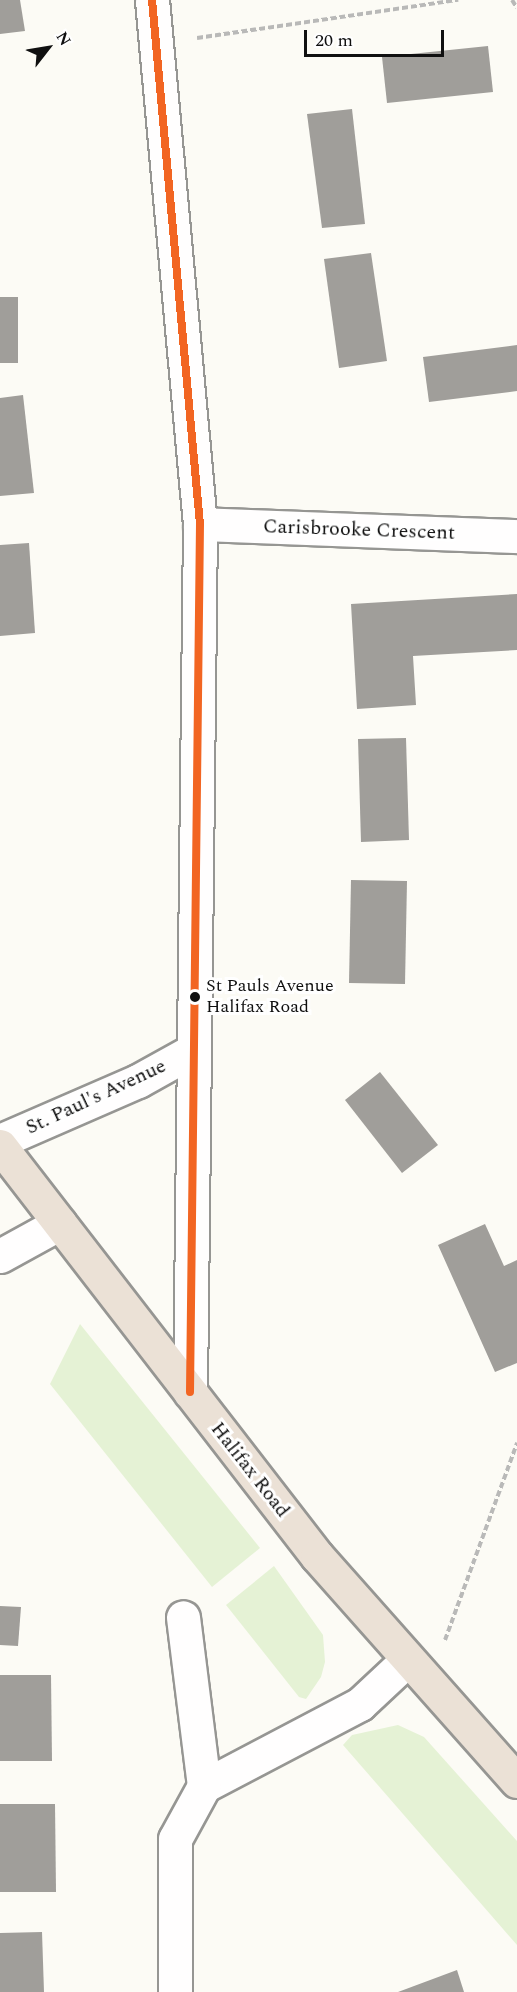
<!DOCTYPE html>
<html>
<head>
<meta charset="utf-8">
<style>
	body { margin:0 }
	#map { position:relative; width:517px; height:1992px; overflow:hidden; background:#fcfbf5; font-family:Spectral,serif }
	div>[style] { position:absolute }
	.green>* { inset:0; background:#e5f2d5 }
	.building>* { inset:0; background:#a09e9a }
	.path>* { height:4px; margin-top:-2px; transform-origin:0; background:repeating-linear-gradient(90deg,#b9b9b8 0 6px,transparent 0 9px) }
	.roads { filter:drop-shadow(2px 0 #969693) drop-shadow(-2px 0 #969693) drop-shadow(0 2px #969693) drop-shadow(0 -2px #969693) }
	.minor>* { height:33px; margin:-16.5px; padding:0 16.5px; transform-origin:16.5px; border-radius:16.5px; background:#fffefe }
	.highway>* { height:33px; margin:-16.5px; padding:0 16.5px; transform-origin:16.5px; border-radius:16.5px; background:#ebe1d6 }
	.bus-1>* { height:8px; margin:-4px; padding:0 4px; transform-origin:4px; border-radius:4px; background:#f26522 }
	.dots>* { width:16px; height:16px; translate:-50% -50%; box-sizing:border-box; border:3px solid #fff; border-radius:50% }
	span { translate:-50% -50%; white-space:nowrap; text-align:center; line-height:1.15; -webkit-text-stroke:6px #fff; paint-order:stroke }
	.bus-label { font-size:18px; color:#101010 }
	.left { translate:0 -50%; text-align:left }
	.street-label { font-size:20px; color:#101010 }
	.north { position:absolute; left:18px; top:18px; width:60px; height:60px; -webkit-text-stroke:4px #fff; paint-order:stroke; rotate:59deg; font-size:16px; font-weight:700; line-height:24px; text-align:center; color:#101010 }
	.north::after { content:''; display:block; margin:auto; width:21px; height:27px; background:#101010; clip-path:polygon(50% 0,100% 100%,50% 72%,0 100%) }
	.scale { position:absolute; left:304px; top:30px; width:140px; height:27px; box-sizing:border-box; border:3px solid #101010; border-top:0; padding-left:8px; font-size:18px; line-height:21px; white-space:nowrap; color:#101010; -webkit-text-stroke:4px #fff; paint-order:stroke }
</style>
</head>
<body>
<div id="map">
	<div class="green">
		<div style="clip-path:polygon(80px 1324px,260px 1548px,212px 1587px,50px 1384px)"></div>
		<div style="clip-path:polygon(274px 1566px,323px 1635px,325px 1662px,321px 1677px,306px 1699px,299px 1697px,226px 1605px)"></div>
		<div style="clip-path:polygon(398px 1725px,424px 1737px,517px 1841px,517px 1945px,343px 1745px,352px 1735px)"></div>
	</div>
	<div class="building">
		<div style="clip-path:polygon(0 0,20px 0,25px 31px,0 34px)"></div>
		<div style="clip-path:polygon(488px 46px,493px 92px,387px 103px,382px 57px)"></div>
		<div style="clip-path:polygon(352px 109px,365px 224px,322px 228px,307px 114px)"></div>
		<div style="clip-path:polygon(371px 253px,387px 361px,339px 368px,324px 259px)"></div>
		<div style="clip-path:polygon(0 297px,18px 297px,18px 363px,0 363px)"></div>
		<div style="clip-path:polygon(517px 345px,517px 391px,429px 402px,423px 357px)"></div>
		<div style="clip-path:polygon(23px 395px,34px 493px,0 496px,0 398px)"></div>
		<div style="clip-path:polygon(29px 543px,35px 633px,0 636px,0 545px)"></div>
		<div style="clip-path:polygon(517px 594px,517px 650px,413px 656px,416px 705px,357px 709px,351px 604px)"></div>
		<div style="clip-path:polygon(406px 738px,409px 840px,361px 842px,358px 739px)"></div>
		<div style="clip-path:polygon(351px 880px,407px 881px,405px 984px,349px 983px)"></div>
		<div style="clip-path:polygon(380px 1072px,438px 1145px,402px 1173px,345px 1100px)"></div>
		<div style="clip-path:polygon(485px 1224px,504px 1266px,517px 1260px,517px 1363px,495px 1372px,438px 1245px)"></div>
		<div style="clip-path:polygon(0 1606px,21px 1607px,18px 1646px,0 1645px)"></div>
		<div style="clip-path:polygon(0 1675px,51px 1675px,52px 1761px,0 1761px)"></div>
		<div style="clip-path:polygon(0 1804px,55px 1804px,56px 1892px,0 1892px)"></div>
		<div style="clip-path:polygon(42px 1932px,44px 1992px,0 1992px,0 1933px)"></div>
		<div style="clip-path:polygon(457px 1970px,464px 1992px,398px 1992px)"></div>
	</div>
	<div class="path">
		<div style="left:512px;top:0;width:9px;rotate:58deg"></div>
		<div style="left:197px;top:38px;width:264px;rotate:-8.3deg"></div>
		<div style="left:445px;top:1640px;width:210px;rotate:-69.9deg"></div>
	</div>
	<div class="roads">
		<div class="minor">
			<div style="left:152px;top:0;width:526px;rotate:84.77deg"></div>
			<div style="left:200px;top:524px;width:868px;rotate:90.66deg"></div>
			<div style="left:200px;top:524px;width:317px;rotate:2.2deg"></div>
			<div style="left:0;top:1141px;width:150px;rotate:-23.5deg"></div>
			<div style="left:138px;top:1081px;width:62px;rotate:-29.1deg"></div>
			<div style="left:0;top:1256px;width:68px;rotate:-28.8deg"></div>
			<div style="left:204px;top:1786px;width:176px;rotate:-27.7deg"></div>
			<div style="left:360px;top:1704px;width:63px;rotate:-43.1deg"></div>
			<div style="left:175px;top:1992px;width:153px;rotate:-90deg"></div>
			<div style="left:175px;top:1839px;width:60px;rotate:-61.3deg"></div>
			<div style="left:204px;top:1786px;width:170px;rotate:-97.1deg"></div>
		</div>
		<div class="highway">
			<div style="left:0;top:1146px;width:518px;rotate:52.29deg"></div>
			<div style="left:317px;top:1556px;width:301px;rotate:48.4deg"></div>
		</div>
	</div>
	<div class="bus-1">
		<div style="left:152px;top:0;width:526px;rotate:84.77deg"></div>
		<div style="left:200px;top:524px;width:868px;rotate:90.66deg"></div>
	</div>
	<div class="dots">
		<div style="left:195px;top:997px;background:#101010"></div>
	</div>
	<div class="bus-label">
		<span class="left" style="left:206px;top:997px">St Pauls Avenue<br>Halifax Road</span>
	</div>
	<div class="street-label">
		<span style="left:359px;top:530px;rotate:2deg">Carisbrooke Crescent</span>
		<span style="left:96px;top:1097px;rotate:-25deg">St. Paul's Avenue</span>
		<span style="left:250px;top:1470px;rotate:52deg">Halifax Road</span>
	</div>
	<div class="north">N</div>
	<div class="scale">20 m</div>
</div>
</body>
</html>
